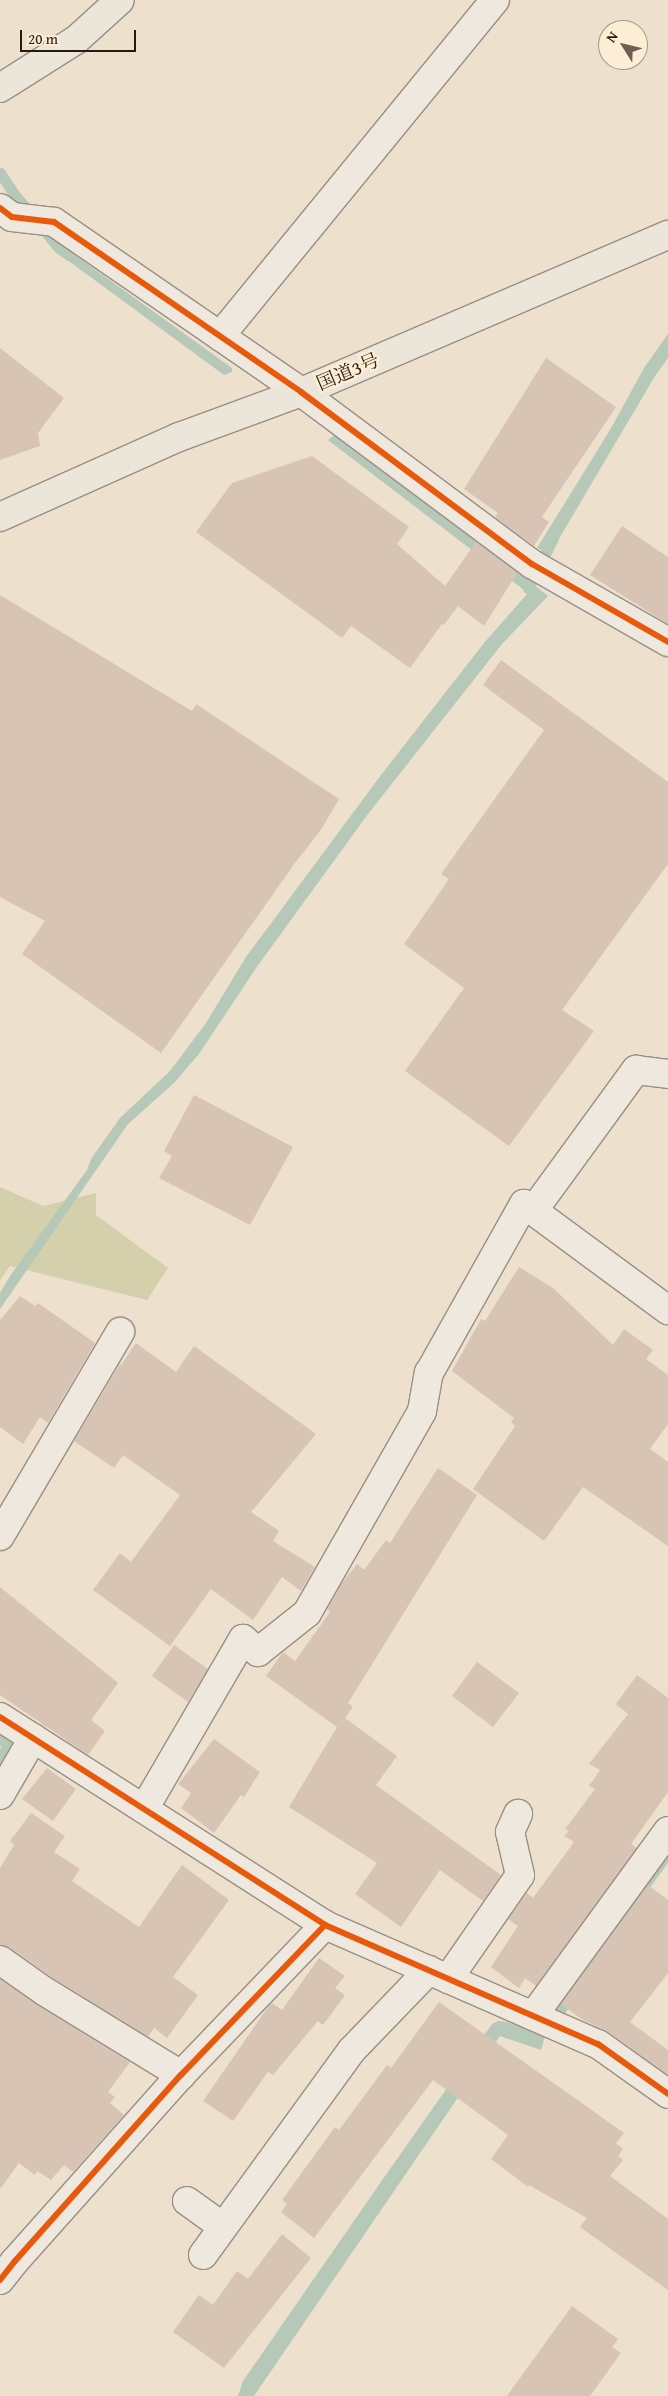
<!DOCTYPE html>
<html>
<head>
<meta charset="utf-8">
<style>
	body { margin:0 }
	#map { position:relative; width:668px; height:2396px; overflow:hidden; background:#ede0cc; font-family:"Gentium Book Plus","Noto Serif JP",serif }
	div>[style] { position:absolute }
	.green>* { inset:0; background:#d4d0ac }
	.water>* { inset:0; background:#b6c8b7 }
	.stream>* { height:11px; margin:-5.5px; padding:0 5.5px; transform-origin:5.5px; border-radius:5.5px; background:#b6c8b7 }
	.building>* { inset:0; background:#d8c4b4 }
	.roads { filter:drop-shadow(1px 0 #988f82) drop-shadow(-1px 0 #988f82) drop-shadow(0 1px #988f82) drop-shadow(0 -1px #988f82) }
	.minor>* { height:28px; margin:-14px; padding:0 14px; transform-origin:14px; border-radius:14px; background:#efe8df }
	.highway>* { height:28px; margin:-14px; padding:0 14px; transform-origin:14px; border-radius:14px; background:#ece5da }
	.cycleway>* { height:6px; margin:-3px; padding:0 3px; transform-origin:3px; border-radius:3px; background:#e8590c }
	span { translate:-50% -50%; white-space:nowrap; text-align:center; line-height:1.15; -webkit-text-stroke:5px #fcedd5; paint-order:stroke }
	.street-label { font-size:19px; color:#2a1a0e }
	.north { position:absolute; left:598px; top:20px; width:50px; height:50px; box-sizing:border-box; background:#fcedd5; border:1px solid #a89985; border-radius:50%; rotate:306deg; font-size:14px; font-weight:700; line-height:20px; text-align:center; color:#2a1a0e }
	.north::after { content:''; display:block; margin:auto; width:18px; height:22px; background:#6e5f50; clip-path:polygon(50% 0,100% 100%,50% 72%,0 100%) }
	.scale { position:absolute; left:20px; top:30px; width:116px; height:22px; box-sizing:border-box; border:2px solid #2a1a0e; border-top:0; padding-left:6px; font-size:15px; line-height:18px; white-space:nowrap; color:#2a1a0e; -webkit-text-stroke:4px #fcedd5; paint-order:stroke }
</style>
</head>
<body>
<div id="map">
	<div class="green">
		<div style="clip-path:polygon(0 1187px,43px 1206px,96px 1193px,96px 1215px,168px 1268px,147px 1300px,10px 1266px,0 1281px)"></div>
	</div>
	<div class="water">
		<div style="clip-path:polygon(61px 245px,232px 368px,232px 372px,224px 375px,55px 251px)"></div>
		<div style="clip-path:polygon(668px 334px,668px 358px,655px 376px,550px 554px,537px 548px,610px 430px,644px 368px)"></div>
		<div style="clip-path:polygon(337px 433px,447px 516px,548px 596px,502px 644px,368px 814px,256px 968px,199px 1054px,174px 1083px,128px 1124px,0 1309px,0 1293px,10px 1276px,87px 1170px,91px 1159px,120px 1118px,170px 1071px,206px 1023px,246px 957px,381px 775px,484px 643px,528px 593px,328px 440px)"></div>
		<div style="clip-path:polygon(668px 1849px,668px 1863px,600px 1955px,567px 2005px,562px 2001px)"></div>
		<div style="clip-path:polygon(498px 2021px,507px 2022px,545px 2036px,541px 2050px,500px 2036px,254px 2396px,238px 2396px,243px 2381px,383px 2179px,492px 2024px)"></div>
	</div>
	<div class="stream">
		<div style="left:0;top:173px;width:25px;rotate:56deg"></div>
		<div style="left:14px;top:194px;width:69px;rotate:50.3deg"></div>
		<div style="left:58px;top:247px;width:14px;rotate:36deg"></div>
		<div style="left:528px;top:588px;width:56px;rotate:-63.4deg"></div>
		<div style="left:0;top:1739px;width:8px;rotate:30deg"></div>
		<div style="left:7px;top:1743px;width:30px;rotate:104deg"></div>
		<div style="left:551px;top:2024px;width:37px;rotate:-57deg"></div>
	</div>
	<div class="building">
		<div style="clip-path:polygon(0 348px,64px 398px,38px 433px,40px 446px,0 460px)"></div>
		<div style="clip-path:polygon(546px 358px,616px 407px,542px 517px,549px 522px,534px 546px,495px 517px,498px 513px,464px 489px)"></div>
		<div style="clip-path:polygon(312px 456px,409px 527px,397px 544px,445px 586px,476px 542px,517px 573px,484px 626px,458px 606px,444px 625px,442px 624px,410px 668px,351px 626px,342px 638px,196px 532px,232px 483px)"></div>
		<div style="clip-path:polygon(622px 526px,668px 557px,668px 624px,590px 575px)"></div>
		<div style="clip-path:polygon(0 595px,192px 711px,196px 704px,339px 799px,321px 830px,295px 863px,161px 1053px,22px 954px,45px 921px,0 897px)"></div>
		<div style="clip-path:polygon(501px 660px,668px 782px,668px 864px,562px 1010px,594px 1031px,509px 1146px,405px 1071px,464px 988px,404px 944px,449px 879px,441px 874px,544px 730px,483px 685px)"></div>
		<div style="clip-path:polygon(194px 1095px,293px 1147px,250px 1225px,159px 1178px,172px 1156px,164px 1151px)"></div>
		<div style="clip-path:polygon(519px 1267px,553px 1288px,613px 1345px,624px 1329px,653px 1350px,646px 1359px,668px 1375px,668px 1424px,650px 1449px,668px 1462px,668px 1546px,583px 1487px,544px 1541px,473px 1489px,515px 1426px,511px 1422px,514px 1418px,452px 1371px,481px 1319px,485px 1321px)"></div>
		<div style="clip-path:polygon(20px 1296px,35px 1306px,38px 1303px,95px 1343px,48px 1423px,40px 1417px,23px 1444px,0 1427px,0 1320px)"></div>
		<div style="clip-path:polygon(136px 1343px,176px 1372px,194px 1346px,316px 1434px,251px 1512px,279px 1531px,273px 1541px,315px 1567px,301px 1591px,282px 1577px,253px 1620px,211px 1589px,170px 1646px,93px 1590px,120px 1553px,131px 1562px,180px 1495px,123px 1455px,114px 1468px,74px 1441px,120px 1364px,121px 1365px)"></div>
		<div style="clip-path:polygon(438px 1468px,477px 1495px,348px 1703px,353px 1707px,345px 1718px,397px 1756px,376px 1785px,501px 1875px,483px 1901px,440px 1870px,401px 1927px,355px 1894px,377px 1863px,289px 1807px,337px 1727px,266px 1676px,283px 1652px,295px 1661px,330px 1612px,327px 1610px,341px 1584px,357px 1564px,364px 1570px,386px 1540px,390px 1543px)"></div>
		<div style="clip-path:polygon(0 1587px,118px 1683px,91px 1720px,105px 1731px,88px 1755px,0 1695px)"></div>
		<div style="clip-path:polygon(174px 1645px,208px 1669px,188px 1702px,152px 1676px)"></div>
		<div style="clip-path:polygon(477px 1662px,519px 1693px,493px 1727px,452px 1696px)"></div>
		<div style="clip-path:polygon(637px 1675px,668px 1698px,668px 1792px,631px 1844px,637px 1848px,536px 1986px,525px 1978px,519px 1988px,491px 1967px,518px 1926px,508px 1919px,527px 1893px,533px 1898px,574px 1842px,564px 1836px,569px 1831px,565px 1829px,595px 1789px,589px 1786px,600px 1770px,589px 1764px,628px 1714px,616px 1704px)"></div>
		<div style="clip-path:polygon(214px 1739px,260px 1772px,244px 1797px,241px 1795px,214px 1833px,181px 1808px,191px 1793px,178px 1784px)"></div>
		<div style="clip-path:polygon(47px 1768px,76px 1789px,53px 1821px,22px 1799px)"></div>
		<div style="clip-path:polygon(31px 1813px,65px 1836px,54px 1852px,80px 1869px,72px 1881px,139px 1927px,182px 1865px,229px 1900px,173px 1977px,198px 1995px,167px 2038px,154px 2028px,148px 2037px,53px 1978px,9px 1947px,0 1945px,0 1868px,14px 1845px,10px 1841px)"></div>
		<div style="clip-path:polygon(648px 1885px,668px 1900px,668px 1973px,630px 2022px,668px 2050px,668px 2075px,607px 2031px,583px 2020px,561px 2004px)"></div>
		<div style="clip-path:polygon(319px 1958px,345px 1976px,335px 1988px,345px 1995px,323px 2025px,318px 2021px,273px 2075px,268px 2072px,233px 2121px,203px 2101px,268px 2007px,272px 2003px,282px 2010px)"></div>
		<div style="clip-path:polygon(0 1979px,36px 2004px,130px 2062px,108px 2092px,115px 2097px,110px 2103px,124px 2115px,73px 2172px,64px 2165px,51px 2180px,37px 2171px,35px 2175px,19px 2163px,0 2189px)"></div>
		<div style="clip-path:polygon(439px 2002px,624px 2133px,616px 2143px,623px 2149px,618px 2156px,623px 2160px,610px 2176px,668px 2219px,668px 2290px,580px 2227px,587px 2218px,529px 2185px,528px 2187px,491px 2159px,508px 2135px,433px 2080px,314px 2238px,281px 2212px,287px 2204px,282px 2200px,335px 2127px,339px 2130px,387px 2065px,391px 2068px)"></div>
		<div style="clip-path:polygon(282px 2234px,311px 2258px,224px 2368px,173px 2332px,199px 2295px,213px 2305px,237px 2271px,248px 2279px)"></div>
		<div style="clip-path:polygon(572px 2306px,618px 2339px,612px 2347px,621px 2353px,590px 2396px,507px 2396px)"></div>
	</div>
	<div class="roads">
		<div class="minor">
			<div style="left:0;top:208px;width:15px;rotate:37deg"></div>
			<div style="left:12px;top:217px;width:42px;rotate:6.8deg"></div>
			<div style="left:54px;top:222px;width:300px;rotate:34.5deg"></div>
			<div style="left:301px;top:392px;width:288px;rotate:36.7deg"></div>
			<div style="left:532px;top:564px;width:157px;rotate:29.8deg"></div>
			<div style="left:220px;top:336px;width:434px;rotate:-50.7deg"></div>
			<div style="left:533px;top:1211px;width:175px;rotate:-53.9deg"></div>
			<div style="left:636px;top:1070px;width:32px;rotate:7deg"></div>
			<div style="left:0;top:1536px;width:237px;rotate:-59.5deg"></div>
			<div style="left:0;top:1717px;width:386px;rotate:32.6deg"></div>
			<div style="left:325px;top:1925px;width:298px;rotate:23.6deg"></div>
			<div style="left:598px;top:2044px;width:86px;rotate:35.5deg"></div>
			<div style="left:0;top:1795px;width:66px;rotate:-59.9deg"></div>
			<div style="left:144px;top:1809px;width:197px;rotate:-59.8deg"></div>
			<div style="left:243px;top:1639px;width:20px;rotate:41deg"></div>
			<div style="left:258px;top:1652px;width:63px;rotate:-38.5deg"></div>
			<div style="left:307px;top:1613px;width:232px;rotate:-60.3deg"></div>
			<div style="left:422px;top:1411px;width:39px;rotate:-80deg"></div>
			<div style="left:429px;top:1373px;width:194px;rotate:-60.7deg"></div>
			<div style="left:524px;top:1204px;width:179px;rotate:36.4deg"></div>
			<div style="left:0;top:1960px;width:54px;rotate:35.2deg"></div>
			<div style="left:44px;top:1991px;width:161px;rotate:31.5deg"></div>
			<div style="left:448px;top:1979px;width:126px;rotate:-55.3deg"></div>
			<div style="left:520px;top:1875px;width:44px;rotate:-103.1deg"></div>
			<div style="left:510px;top:1832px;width:20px;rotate:-66deg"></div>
			<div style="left:533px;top:2016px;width:229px;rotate:-53.9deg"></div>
			<div style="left:187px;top:2201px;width:44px;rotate:35.8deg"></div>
			<div style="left:203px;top:2255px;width:253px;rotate:-54deg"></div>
			<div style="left:352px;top:2050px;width:111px;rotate:-46.1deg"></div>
			<div style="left:0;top:2280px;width:24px;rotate:-52deg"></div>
			<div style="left:15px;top:2261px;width:249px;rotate:-48.3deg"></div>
			<div style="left:181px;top:2075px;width:208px;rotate:-46.2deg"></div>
		</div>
		<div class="highway">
			<div style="left:0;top:88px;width:90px;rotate:-32.3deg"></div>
			<div style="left:76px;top:40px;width:59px;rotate:-42.3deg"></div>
			<div style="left:0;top:517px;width:196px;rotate:-24.1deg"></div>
			<div style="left:179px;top:437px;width:130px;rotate:-20.2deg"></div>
			<div style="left:301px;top:392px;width:399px;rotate:-23.2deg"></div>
		</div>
	</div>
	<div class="cycleway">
		<div style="left:0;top:208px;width:15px;rotate:37deg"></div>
		<div style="left:12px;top:217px;width:42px;rotate:6.8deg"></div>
		<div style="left:54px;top:222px;width:300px;rotate:34.5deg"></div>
		<div style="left:301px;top:392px;width:288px;rotate:36.7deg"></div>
		<div style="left:532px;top:564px;width:157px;rotate:29.8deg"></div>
		<div style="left:0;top:1717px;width:386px;rotate:32.6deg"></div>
		<div style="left:325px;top:1925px;width:298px;rotate:23.6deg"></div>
		<div style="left:598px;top:2044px;width:86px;rotate:35.5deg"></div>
		<div style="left:0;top:2280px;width:24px;rotate:-52deg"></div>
		<div style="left:15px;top:2261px;width:249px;rotate:-48.3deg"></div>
		<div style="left:181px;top:2075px;width:208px;rotate:-46.2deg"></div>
	</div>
	<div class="street-label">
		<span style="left:348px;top:372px;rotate:-23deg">国道3号</span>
	</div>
	<div class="north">N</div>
	<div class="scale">20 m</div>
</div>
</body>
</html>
